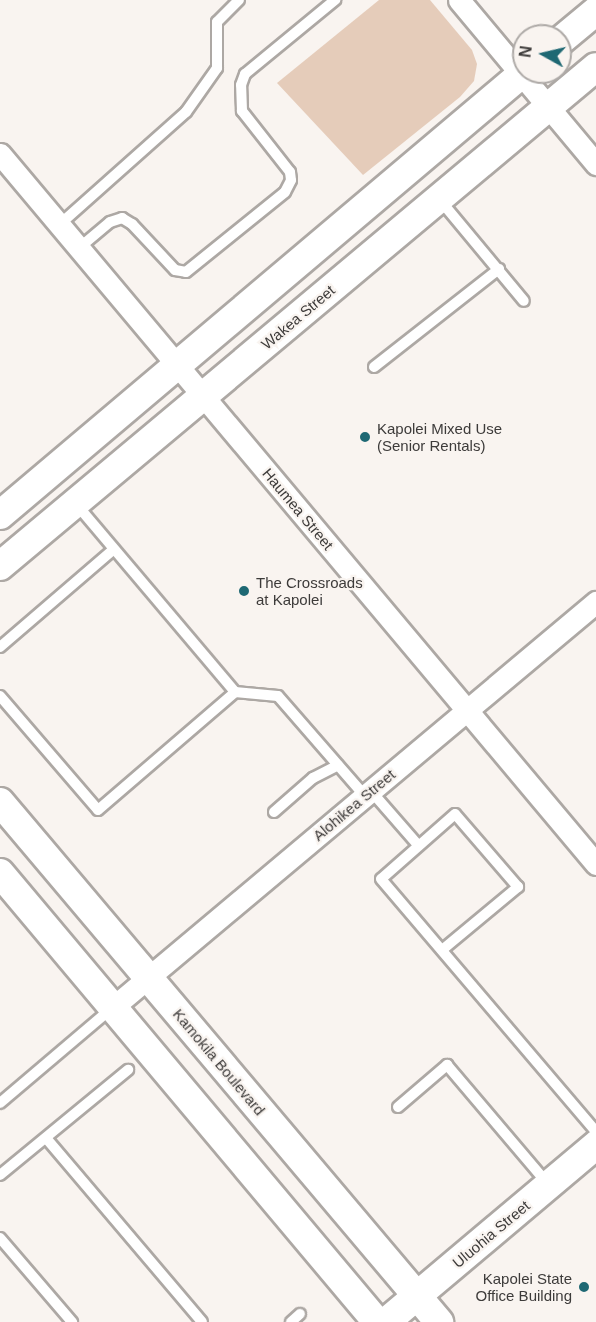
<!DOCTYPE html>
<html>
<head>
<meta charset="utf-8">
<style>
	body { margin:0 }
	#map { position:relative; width:596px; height:1322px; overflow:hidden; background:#f9f4f0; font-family:Helvetica,sans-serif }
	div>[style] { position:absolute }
	.green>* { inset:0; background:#e5ccba }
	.roads { filter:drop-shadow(2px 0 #ada8a4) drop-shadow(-2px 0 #ada8a4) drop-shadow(0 2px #ada8a4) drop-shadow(0 -2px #ada8a4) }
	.lane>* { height:10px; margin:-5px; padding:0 5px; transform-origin:5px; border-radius:5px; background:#fff }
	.street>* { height:21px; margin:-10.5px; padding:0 10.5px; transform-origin:10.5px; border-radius:10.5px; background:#fff }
	.secondary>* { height:28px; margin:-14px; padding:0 14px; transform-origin:14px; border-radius:14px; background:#fff }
	.dots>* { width:16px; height:16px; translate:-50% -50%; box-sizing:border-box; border:3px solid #f9f4f0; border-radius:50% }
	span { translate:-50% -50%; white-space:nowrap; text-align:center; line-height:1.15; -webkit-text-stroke:4.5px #f9f4f0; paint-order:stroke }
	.street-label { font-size:15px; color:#3d3b3a }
	.poi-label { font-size:15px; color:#3d3b3a }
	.left { translate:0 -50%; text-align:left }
	.right { translate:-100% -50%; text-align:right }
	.north { position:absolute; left:512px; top:24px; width:60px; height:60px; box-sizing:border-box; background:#f9f4f0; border:2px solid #aeaaa7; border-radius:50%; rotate:278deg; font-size:16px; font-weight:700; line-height:24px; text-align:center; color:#3d3b3a }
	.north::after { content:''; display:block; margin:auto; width:21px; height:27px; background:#1e6873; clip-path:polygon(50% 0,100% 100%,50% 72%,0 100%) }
</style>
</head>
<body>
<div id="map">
	<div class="green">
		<div style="clip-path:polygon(379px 0,430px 0,472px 50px,477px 64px,474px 81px,460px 97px,363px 175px,277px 83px)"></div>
	</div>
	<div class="roads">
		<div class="lane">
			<div style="left:440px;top:200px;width:131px;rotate:50.3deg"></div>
			<div style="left:59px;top:225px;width:170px;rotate:-41.7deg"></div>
			<div style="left:186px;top:112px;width:54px;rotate:-54.8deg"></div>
			<div style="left:217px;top:68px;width:46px;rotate:-90deg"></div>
			<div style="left:217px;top:22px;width:31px;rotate:-45deg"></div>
			<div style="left:79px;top:248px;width:40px;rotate:-40deg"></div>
			<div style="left:110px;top:222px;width:13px;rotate:-18deg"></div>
			<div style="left:122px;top:218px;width:12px;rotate:31deg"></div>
			<div style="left:132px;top:224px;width:63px;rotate:46.9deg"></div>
			<div style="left:175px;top:270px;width:11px;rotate:10deg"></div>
			<div style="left:186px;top:272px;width:127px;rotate:-38.9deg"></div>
			<div style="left:285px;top:192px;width:13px;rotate:-63deg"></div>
			<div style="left:291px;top:180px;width:8px;rotate:-97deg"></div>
			<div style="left:290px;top:172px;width:78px;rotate:-128.2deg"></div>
			<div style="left:242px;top:111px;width:26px;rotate:-92deg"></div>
			<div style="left:241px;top:85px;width:12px;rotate:-70deg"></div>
			<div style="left:245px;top:74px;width:117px;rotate:-39.4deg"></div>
			<div style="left:374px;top:367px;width:159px;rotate:-38.1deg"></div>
			<div style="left:0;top:647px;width:150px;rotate:-40.7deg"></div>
			<div style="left:235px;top:692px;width:43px;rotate:5.3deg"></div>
			<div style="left:278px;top:696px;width:133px;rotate:49deg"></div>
			<div style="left:0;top:696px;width:150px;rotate:49.3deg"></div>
			<div style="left:98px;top:810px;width:181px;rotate:-40.7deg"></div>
			<div style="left:235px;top:692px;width:246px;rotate:-130.2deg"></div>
			<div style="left:371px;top:791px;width:72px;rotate:49deg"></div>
			<div style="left:274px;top:812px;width:52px;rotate:-41.1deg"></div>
			<div style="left:313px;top:778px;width:28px;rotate:-27deg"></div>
			<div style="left:442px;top:950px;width:99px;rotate:-39.7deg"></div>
			<div style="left:518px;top:887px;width:96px;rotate:-130.8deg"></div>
			<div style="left:455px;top:814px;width:98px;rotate:138.7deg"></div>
			<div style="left:381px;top:879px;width:332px;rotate:49.6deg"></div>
			<div style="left:0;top:1103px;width:147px;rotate:-40.3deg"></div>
			<div style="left:398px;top:1107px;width:65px;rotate:-40.6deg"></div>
			<div style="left:447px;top:1065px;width:156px;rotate:49.7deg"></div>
			<div style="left:46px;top:1138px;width:241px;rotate:49.7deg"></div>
			<div style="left:0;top:1175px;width:166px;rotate:-39.4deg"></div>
			<div style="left:0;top:1238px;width:111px;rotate:49.4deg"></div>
			<div style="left:291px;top:1322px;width:12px;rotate:-42deg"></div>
		</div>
		<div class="street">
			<div style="left:459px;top:0;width:214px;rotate:50.1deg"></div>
			<div style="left:0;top:154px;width:927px;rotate:49.99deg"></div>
			<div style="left:112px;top:1008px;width:632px;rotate:-39.99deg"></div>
		</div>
		<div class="secondary">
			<div style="left:560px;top:41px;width:47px;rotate:-39.8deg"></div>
			<div style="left:0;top:515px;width:686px;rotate:-40.21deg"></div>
			<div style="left:0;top:566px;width:777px;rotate:-39.94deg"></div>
			<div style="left:0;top:802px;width:681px;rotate:49.83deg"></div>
			<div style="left:0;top:873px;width:586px;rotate:49.98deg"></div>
			<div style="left:386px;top:1322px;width:275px;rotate:-40.1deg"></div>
		</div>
	</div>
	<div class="dots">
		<div style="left:365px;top:437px;background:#1e6873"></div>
		<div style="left:244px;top:591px;background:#1e6873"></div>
		<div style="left:584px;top:1287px;background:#1e6873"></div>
	</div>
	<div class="street-label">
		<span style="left:298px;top:317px;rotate:-40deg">Wakea Street</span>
		<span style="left:298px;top:509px;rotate:50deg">Haumea Street</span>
		<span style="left:354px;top:805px;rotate:-40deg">Alohikea Street</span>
		<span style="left:219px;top:1062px;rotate:50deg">Kamokila Boulevard</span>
		<span style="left:491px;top:1234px;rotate:-40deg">Uluohia Street</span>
	</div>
	<div class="poi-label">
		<span class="left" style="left:377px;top:437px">Kapolei Mixed Use<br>(Senior Rentals)</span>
		<span class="left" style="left:256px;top:591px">The Crossroads<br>at Kapolei</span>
		<span class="right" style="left:572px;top:1287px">Kapolei State<br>Office Building</span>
	</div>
	<div class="north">N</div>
</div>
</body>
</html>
